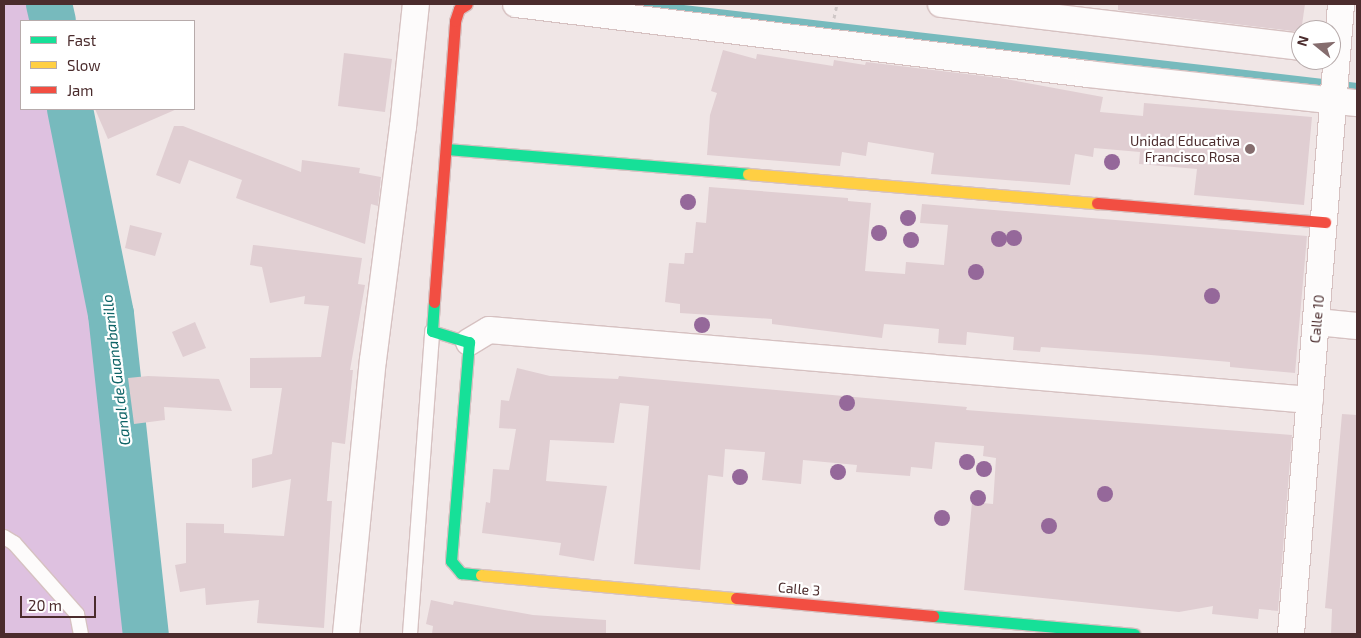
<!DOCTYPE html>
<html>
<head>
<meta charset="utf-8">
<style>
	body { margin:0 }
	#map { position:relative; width:1361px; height:638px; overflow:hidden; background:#f0e6e6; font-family:"Exo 2",sans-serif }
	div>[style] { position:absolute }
	.green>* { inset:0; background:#dec1e0 }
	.stream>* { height:8px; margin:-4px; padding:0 4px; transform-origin:4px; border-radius:4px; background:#77babd }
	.river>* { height:46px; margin:-23px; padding:0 23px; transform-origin:23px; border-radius:23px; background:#77babd }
	.building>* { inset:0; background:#e0ced2 }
	.path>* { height:3px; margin-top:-1.5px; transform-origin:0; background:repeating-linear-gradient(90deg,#cfc7c7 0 4px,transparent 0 8px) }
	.roads { filter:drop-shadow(1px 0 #d6c1c1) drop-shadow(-1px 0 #d6c1c1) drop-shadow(0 1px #d6c1c1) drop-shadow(0 -1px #d6c1c1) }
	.lane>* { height:14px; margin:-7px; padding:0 7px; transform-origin:7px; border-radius:7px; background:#fdfbfb }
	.street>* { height:26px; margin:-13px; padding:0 13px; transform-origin:13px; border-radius:13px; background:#fdfbfb }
	.fast>* { height:11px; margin:-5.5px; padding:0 5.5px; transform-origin:5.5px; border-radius:5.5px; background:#16e098 }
	.slow>* { height:11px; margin:-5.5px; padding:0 5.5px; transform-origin:5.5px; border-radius:5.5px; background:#ffcf43 }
	.jam>* { height:11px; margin:-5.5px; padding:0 5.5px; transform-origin:5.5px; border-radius:5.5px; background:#f24e42 }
	.trees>* { width:16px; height:16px; margin:-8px; border-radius:50%; background:#95689a }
	.dots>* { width:14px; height:14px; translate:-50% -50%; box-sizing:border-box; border:2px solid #fff; border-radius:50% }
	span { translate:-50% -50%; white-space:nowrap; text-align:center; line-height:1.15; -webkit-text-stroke:4.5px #fff; paint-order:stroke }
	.poi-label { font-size:14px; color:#4b2c2d }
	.right { translate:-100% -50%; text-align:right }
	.street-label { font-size:14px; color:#4b2c2d }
	.water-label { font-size:15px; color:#0e6366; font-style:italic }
	.frame { position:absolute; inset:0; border:5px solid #4b2c2d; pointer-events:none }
	.legend { position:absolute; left:20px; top:20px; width:175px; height:90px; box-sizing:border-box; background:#fff; border:1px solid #b7abab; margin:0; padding:6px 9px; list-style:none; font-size:15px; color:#4b2c2d }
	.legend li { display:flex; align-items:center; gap:10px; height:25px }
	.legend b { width:25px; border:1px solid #b7abab }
	.north { position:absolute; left:1291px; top:20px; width:50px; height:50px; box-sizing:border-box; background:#fff; border:1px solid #b7abab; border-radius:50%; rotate:287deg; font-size:14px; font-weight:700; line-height:20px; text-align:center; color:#4b2c2d }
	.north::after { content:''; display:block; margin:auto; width:18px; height:22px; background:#856d6e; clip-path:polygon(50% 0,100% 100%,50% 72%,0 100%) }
	.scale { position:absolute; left:20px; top:596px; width:76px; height:22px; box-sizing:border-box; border:2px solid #4b2c2d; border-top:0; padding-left:6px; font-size:15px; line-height:18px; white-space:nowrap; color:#4b2c2d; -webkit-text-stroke:4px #fff; paint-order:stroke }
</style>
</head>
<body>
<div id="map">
	<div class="green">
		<div style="clip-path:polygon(4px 4px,49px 4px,53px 21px,21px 21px,21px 109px,70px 109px,111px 314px,145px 633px,4px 634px)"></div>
	</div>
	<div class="stream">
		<div style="left:640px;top:4px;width:722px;rotate:6.6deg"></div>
	</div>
	<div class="river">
		<div style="left:49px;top:4px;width:17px;rotate:77deg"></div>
		<div style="left:70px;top:109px;width:209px;rotate:78.7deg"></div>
		<div style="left:111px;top:314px;width:322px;rotate:83.8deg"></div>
	</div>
	<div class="building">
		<div style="clip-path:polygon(1118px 4px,1305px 4px,1301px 32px,1118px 10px)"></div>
		<div style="clip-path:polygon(723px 50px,756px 59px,757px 54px,833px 66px,834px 60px,865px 65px,866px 62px,1000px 78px,1103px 97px,1100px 112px,1143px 116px,1144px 103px,1312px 117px,1304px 205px,1194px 195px,1197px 169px,1139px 164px,1140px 152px,1094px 148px,1093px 157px,1075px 154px,1070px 185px,931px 174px,934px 153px,868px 142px,866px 156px,842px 152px,840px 166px,707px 155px,710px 115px,717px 93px,711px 91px)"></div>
		<div style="clip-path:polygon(344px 53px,392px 59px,385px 112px,338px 106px)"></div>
		<div style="clip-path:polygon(95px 109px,177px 109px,108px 139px)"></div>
		<div style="clip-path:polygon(174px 126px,183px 126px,301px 172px,302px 160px,360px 168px,359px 173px,381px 177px,378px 206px,371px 204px,365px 244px,236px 198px,242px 180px,189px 160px,180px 184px,156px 175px)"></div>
		<div style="clip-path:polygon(709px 187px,848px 198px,848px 201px,871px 203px,865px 271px,905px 274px,906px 262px,944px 265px,948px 225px,920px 223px,922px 204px,1307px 236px,1295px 373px,1230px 367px,1230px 362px,1151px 355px,1041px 347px,1040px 352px,1013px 350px,1014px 337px,967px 332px,966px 345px,938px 343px,939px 329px,908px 326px,884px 324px,882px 338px,772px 324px,772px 319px,680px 313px,680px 304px,665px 302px,669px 263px,684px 264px,685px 253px,693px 253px,696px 222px,706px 223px)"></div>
		<div style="clip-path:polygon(130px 225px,162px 233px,155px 256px,125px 248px)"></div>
		<div style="clip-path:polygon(253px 245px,362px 258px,358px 284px,365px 285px,350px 370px,353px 370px,345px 444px,332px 442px,327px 501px,332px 501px,324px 628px,257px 623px,259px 600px,206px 605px,205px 588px,180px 592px,175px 565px,186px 563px,186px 523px,224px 524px,224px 533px,284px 536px,291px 479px,252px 488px,252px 459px,272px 454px,282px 388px,250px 388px,250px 358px,321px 357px,329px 306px,304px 304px,305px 296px,270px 303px,262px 267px,250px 265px)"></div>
		<div style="clip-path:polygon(195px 322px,206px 348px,183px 357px,172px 332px)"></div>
		<div style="clip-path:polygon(517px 368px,550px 376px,618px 379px,619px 376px,967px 407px,966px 410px,1292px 435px,1278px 611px,1259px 609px,1258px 619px,1212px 614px,1213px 606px,1179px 612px,964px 590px,972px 502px,993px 504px,996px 458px,983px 456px,984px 446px,935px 442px,932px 469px,911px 467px,910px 476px,856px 472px,857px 465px,803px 460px,801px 484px,762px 480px,765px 452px,725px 449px,723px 477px,708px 475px,700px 570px,634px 564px,649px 406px,620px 403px,614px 443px,550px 440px,546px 481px,607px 486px,594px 561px,559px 555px,561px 543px,482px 533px,486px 502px,490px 503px,493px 469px,509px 470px,516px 429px,499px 428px,501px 400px,509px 401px)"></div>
		<div style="clip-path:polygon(148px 376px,219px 379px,232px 411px,164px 407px,165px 420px,134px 424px,128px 378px)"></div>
		<div style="clip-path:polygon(1342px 414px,1357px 415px,1357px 634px,1331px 634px,1332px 609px,1325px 608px)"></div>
		<div style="clip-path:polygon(431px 600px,453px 605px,454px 601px,533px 615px,606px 620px,606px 634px,432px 634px,433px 626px,426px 624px)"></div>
	</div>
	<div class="path">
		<div style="left:834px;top:18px;width:14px;rotate:-78deg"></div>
	</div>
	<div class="roads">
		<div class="lane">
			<div style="left:4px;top:537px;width:12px;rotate:31deg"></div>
			<div style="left:14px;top:543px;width:95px;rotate:48.4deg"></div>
			<div style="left:77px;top:614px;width:20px;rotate:79deg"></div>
			<div style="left:410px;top:634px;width:304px;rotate:-85.8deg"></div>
		</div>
		<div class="street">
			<div style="left:516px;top:4px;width:576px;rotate:6.98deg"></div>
			<div style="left:1088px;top:74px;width:271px;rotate:6.2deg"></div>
			<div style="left:941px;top:4px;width:363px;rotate:6.8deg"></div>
			<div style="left:1317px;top:322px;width:40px;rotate:5.7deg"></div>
			<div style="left:469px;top:342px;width:23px;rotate:-31deg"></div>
			<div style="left:489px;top:330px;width:824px;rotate:4.87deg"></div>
			<div style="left:346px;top:634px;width:275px;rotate:-84.4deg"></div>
			<div style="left:373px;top:360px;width:235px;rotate:-82.7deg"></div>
			<div style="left:403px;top:127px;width:124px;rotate:-84deg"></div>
			<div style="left:1291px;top:634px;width:632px;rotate:-85.46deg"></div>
		</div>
		<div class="fast">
			<div style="left:446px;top:149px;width:303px;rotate:4.7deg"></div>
			<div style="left:434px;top:302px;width:29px;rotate:94deg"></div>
			<div style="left:432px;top:331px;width:39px;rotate:17deg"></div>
			<div style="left:469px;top:342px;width:220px;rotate:94.7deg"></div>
			<div style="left:451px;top:561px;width:16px;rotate:50deg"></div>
			<div style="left:461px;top:573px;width:20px;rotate:6deg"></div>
			<div style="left:933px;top:616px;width:202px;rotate:5.1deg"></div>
		</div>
		<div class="slow">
			<div style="left:748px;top:174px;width:350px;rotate:4.8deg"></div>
			<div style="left:481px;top:575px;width:256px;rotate:5.2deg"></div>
		</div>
		<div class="jam">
			<div style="left:1097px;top:203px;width:229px;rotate:4.8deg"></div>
			<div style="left:434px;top:302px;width:282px;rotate:-85.7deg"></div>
			<div style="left:455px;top:21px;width:13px;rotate:-72deg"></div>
			<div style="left:459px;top:9px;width:9px;rotate:-32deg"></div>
			<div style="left:736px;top:598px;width:198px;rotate:5.2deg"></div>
		</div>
	</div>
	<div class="trees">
		<div style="left:1112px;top:162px"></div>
		<div style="left:688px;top:202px"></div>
		<div style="left:908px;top:218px"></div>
		<div style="left:879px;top:233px"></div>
		<div style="left:1014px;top:238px"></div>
		<div style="left:999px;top:239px"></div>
		<div style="left:911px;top:240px"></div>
		<div style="left:976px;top:272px"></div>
		<div style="left:1212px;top:296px"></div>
		<div style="left:702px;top:325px"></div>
		<div style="left:847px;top:403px"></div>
		<div style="left:967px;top:462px"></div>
		<div style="left:984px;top:469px"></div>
		<div style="left:838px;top:472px"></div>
		<div style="left:740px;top:477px"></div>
		<div style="left:1105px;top:494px"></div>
		<div style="left:978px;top:498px"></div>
		<div style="left:942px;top:518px"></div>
		<div style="left:1049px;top:526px"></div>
	</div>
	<div class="dots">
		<div style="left:1250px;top:149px;background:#856d6e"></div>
	</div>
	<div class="poi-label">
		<span class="right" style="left:1240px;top:149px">Unidad Educativa<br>Francisco Rosa</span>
	</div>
	<div class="street-label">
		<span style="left:1317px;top:319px;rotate:-85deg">Calle 10</span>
		<span style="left:799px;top:589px;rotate:5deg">Calle 3</span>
	</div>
	<div class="water-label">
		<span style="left:116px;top:370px;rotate:-97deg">Canal de Guanabanillo</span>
	</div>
	<div class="frame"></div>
	<ul class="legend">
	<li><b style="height:6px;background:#16e098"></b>Fast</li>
	<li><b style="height:6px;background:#ffcf43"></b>Slow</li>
	<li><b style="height:6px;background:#f24e42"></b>Jam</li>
	</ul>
	<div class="north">N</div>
	<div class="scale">20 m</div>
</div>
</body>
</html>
